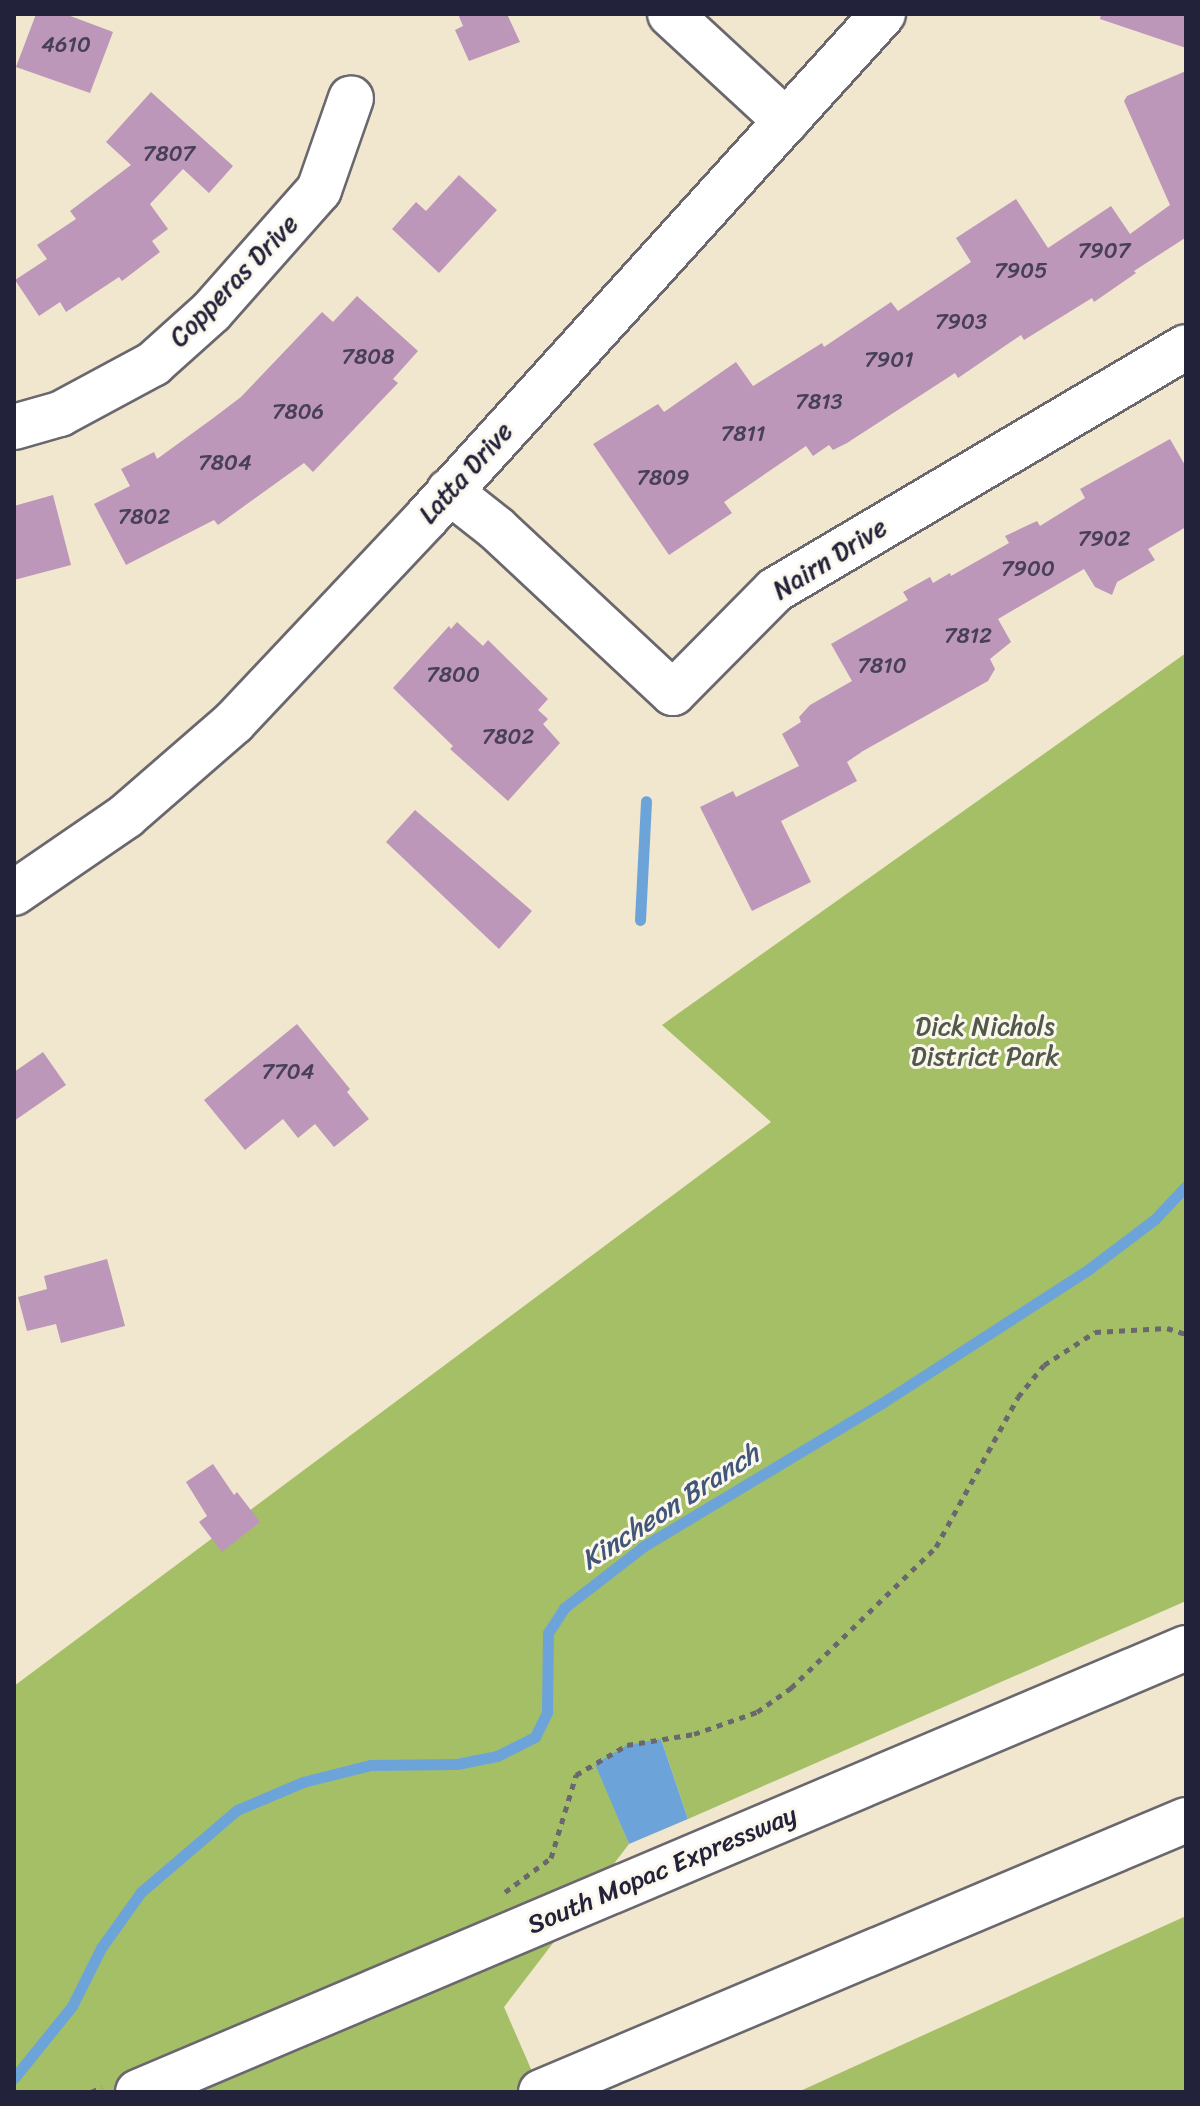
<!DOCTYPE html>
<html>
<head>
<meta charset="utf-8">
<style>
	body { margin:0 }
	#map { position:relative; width:1200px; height:2106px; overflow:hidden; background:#f1e7ce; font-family:Sriracha,sans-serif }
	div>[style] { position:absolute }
	.green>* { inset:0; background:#a5bf66 }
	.water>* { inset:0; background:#6ca4da }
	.stream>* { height:11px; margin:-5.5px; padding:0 5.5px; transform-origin:5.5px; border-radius:5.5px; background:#6ca4da }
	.building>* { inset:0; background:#bc97b9 }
	.path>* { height:5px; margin-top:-2.5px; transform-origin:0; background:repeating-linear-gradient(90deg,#6a676e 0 6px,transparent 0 12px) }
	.roads { filter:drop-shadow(2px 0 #6a676e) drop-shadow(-2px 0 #6a676e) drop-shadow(0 2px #6a676e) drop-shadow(0 -2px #6a676e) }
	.minor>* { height:44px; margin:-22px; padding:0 22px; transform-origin:22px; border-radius:22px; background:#fff }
	.highway>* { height:44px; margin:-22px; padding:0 22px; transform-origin:22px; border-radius:22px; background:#fff }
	span { translate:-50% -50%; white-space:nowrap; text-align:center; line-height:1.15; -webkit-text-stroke:6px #fbf7ec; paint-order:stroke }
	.number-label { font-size:22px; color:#483f5a }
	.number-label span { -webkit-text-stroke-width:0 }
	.street-label { font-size:26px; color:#22223b }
	.park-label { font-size:26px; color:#50594a }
	.water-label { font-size:28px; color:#40567b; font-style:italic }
	.frame { position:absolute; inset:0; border:16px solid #22223b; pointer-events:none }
</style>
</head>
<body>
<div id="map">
	<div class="green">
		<div style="clip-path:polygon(1186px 653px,1186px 1601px,688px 1819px,661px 1739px,596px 1763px,629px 1844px,504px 2007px,541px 2092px,14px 2092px,14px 1686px,771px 1122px,662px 1025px)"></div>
		<div style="clip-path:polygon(1186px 1916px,1186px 2092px,798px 2092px)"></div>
	</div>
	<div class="water">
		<div style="clip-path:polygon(661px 1739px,688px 1819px,629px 1844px,595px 1764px,627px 1745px)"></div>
	</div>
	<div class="stream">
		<div style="left:640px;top:920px;width:119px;rotate:-87.1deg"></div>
		<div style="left:14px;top:2078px;width:92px;rotate:-51.1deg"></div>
		<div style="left:72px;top:2006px;width:65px;rotate:-63.4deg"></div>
		<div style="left:101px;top:1948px;width:69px;rotate:-54.5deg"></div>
		<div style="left:141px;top:1892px;width:126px;rotate:-40.5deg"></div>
		<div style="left:237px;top:1810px;width:72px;rotate:-23deg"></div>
		<div style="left:303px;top:1782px;width:69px;rotate:-14.2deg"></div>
		<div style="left:370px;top:1765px;width:87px;rotate:-0.7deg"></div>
		<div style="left:457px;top:1764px;width:41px;rotate:-11.3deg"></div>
		<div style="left:497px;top:1756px;width:42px;rotate:-26.6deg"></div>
		<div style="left:535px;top:1737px;width:28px;rotate:-64deg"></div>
		<div style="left:547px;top:1712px;width:79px;rotate:-89.3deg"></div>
		<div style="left:548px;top:1633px;width:30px;rotate:-57deg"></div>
		<div style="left:564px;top:1608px;width:101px;rotate:-37.8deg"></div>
		<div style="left:644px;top:1546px;width:278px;rotate:-31deg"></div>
		<div style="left:882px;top:1403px;width:247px;rotate:-32.9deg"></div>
		<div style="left:1089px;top:1269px;width:83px;rotate:-37.1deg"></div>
		<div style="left:1155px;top:1219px;width:45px;rotate:-46.8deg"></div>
	</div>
	<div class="building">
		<div style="clip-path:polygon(36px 14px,65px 14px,113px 32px,90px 93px,16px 67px)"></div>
		<div style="clip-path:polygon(458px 14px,507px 14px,520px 42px,469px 61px,455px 30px,463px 26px)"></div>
		<div style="clip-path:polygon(1101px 14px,1186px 14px,1186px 48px,1100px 19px)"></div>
		<div style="clip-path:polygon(1186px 71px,1186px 241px,1185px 238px,1134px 271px,1136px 273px,1094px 302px,1092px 298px,1024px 340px,1021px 335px,958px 378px,955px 373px,847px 443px,833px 450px,829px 445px,813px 456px,806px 446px,724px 502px,732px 513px,669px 555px,593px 444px,658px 404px,664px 412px,736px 362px,753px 386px,822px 343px,824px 347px,891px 302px,898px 311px,971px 262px,956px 238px,1016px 199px,1048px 248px,1111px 206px,1130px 234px,1170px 205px,1124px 101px,1127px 96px)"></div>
		<div style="clip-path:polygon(151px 92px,233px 166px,209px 193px,183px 169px,150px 204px,168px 229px,152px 241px,160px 252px,122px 281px,119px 277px,66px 312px,60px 302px,39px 316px,15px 280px,47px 259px,37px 245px,76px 219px,70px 211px,131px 165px,106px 142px)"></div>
		<div style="clip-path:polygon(459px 175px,497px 210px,439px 273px,392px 229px,416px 202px,426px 211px)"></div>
		<div style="clip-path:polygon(357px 296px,418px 351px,393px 379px,398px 383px,313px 472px,304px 463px,218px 525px,214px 520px,126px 565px,94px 504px,130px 486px,121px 469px,154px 452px,157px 459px,212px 419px,241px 397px,322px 312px,333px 322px)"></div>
		<div style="clip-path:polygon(1170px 439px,1186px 467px,1186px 527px,1148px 549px,1155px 560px,1117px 582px,1112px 595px,1095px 587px,1084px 569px,998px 619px,1011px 642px,990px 659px,995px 669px,988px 681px,863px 751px,847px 762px,857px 781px,781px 821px,811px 882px,752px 911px,700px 807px,733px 791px,736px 797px,799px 766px,782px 734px,801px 722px,799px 717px,810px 705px,852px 681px,831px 644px,908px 600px,903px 592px,930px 577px,933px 583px,950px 573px,951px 576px,1009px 543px,1005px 536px,1037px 521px,1040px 526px,1085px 498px,1080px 489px)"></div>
		<div style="clip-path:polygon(53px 495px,71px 565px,14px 580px,14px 506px)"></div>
		<div style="clip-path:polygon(457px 622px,483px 646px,488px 640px,548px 699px,538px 710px,548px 719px,543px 724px,560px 743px,508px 801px,450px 749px,453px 746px,393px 688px,449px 626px,451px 629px)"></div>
		<div style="clip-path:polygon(415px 810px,532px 911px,499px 949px,386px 842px)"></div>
		<div style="clip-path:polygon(297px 1024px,350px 1089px,347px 1092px,369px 1119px,334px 1147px,315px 1124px,298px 1138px,283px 1119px,245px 1150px,204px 1100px)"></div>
		<div style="clip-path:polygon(43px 1052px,66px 1085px,14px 1121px,14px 1072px)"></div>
		<div style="clip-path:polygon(107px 1259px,125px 1326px,61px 1343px,56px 1324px,27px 1331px,18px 1297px,47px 1289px,44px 1276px)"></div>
		<div style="clip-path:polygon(213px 1464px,234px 1495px,237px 1492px,260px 1522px,222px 1552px,199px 1522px,207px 1516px,186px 1482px)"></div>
	</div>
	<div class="path">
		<div style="left:505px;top:1892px;width:57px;rotate:-36.5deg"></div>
		<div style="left:551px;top:1858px;width:87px;rotate:-73.2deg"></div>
		<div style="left:576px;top:1775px;width:59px;rotate:-30.5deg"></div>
		<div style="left:627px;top:1745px;width:68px;rotate:-9.3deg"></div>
		<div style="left:694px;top:1734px;width:67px;rotate:-19.2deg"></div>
		<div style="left:757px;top:1712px;width:42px;rotate:-35.2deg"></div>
		<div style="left:791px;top:1688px;width:202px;rotate:-44.2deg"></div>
		<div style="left:936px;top:1547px;width:171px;rotate:-61.3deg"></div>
		<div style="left:1018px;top:1397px;width:41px;rotate:-50.9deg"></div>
		<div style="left:1044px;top:1365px;width:61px;rotate:-32.9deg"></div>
		<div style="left:1095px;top:1332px;width:72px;rotate:-3.2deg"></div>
		<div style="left:1167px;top:1328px;width:20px;rotate:18deg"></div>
		<div style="left:91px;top:2092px;width:12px;rotate:-24deg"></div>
	</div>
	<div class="roads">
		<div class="minor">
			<div style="left:670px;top:14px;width:158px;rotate:42.7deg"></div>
			<div style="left:14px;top:427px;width:48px;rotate:-15.8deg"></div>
			<div style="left:60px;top:414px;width:106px;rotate:-28.3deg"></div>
			<div style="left:153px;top:364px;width:78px;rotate:-41.9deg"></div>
			<div style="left:211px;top:312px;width:163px;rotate:-48.5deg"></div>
			<div style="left:319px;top:190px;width:97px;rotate:-70.8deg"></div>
			<div style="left:449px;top:491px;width:60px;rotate:38.2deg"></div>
			<div style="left:496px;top:528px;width:242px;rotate:43deg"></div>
			<div style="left:673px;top:693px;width:145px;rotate:-45.3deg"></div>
			<div style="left:775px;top:590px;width:477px;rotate:-30.6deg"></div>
			<div style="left:14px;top:893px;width:136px;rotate:-34.5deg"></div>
			<div style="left:126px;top:816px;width:143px;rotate:-41deg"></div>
			<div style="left:234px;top:722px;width:282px;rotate:-46.7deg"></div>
			<div style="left:427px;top:517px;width:679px;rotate:-47.81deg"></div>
		</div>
		<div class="highway">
			<div style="left:138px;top:2092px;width:1138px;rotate:-22.96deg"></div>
			<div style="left:541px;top:2092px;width:700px;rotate:-22.87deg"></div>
		</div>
	</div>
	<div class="number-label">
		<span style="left:66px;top:45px">4610</span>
		<span style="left:169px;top:154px">7807</span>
		<span style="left:1104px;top:251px">7907</span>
		<span style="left:1021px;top:271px">7905</span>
		<span style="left:961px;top:322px">7903</span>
		<span style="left:368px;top:357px">7808</span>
		<span style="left:889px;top:360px">7901</span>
		<span style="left:819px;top:402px">7813</span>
		<span style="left:298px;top:412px">7806</span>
		<span style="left:743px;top:434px">7811</span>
		<span style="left:225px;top:463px">7804</span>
		<span style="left:663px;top:478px">7809</span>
		<span style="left:144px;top:517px">7802</span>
		<span style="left:1104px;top:539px">7902</span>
		<span style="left:1028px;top:569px">7900</span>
		<span style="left:968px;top:636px">7812</span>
		<span style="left:882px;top:666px">7810</span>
		<span style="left:453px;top:675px">7800</span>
		<span style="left:508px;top:737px">7802</span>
		<span style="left:288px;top:1072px">7704</span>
	</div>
	<div class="street-label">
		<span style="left:234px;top:281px;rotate:-46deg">Copperas Drive</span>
		<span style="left:466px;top:473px;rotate:-48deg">Latta Drive</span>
		<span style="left:830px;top:559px;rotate:-32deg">Nairn Drive</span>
		<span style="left:662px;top:1870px;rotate:-23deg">South Mopac Expressway</span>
	</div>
	<div class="park-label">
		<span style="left:985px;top:1042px">Dick Nichols<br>District Park</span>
	</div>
	<div class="water-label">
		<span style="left:670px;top:1507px;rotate:-33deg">Kincheon Branch</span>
	</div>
	<div class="frame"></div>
</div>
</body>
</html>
